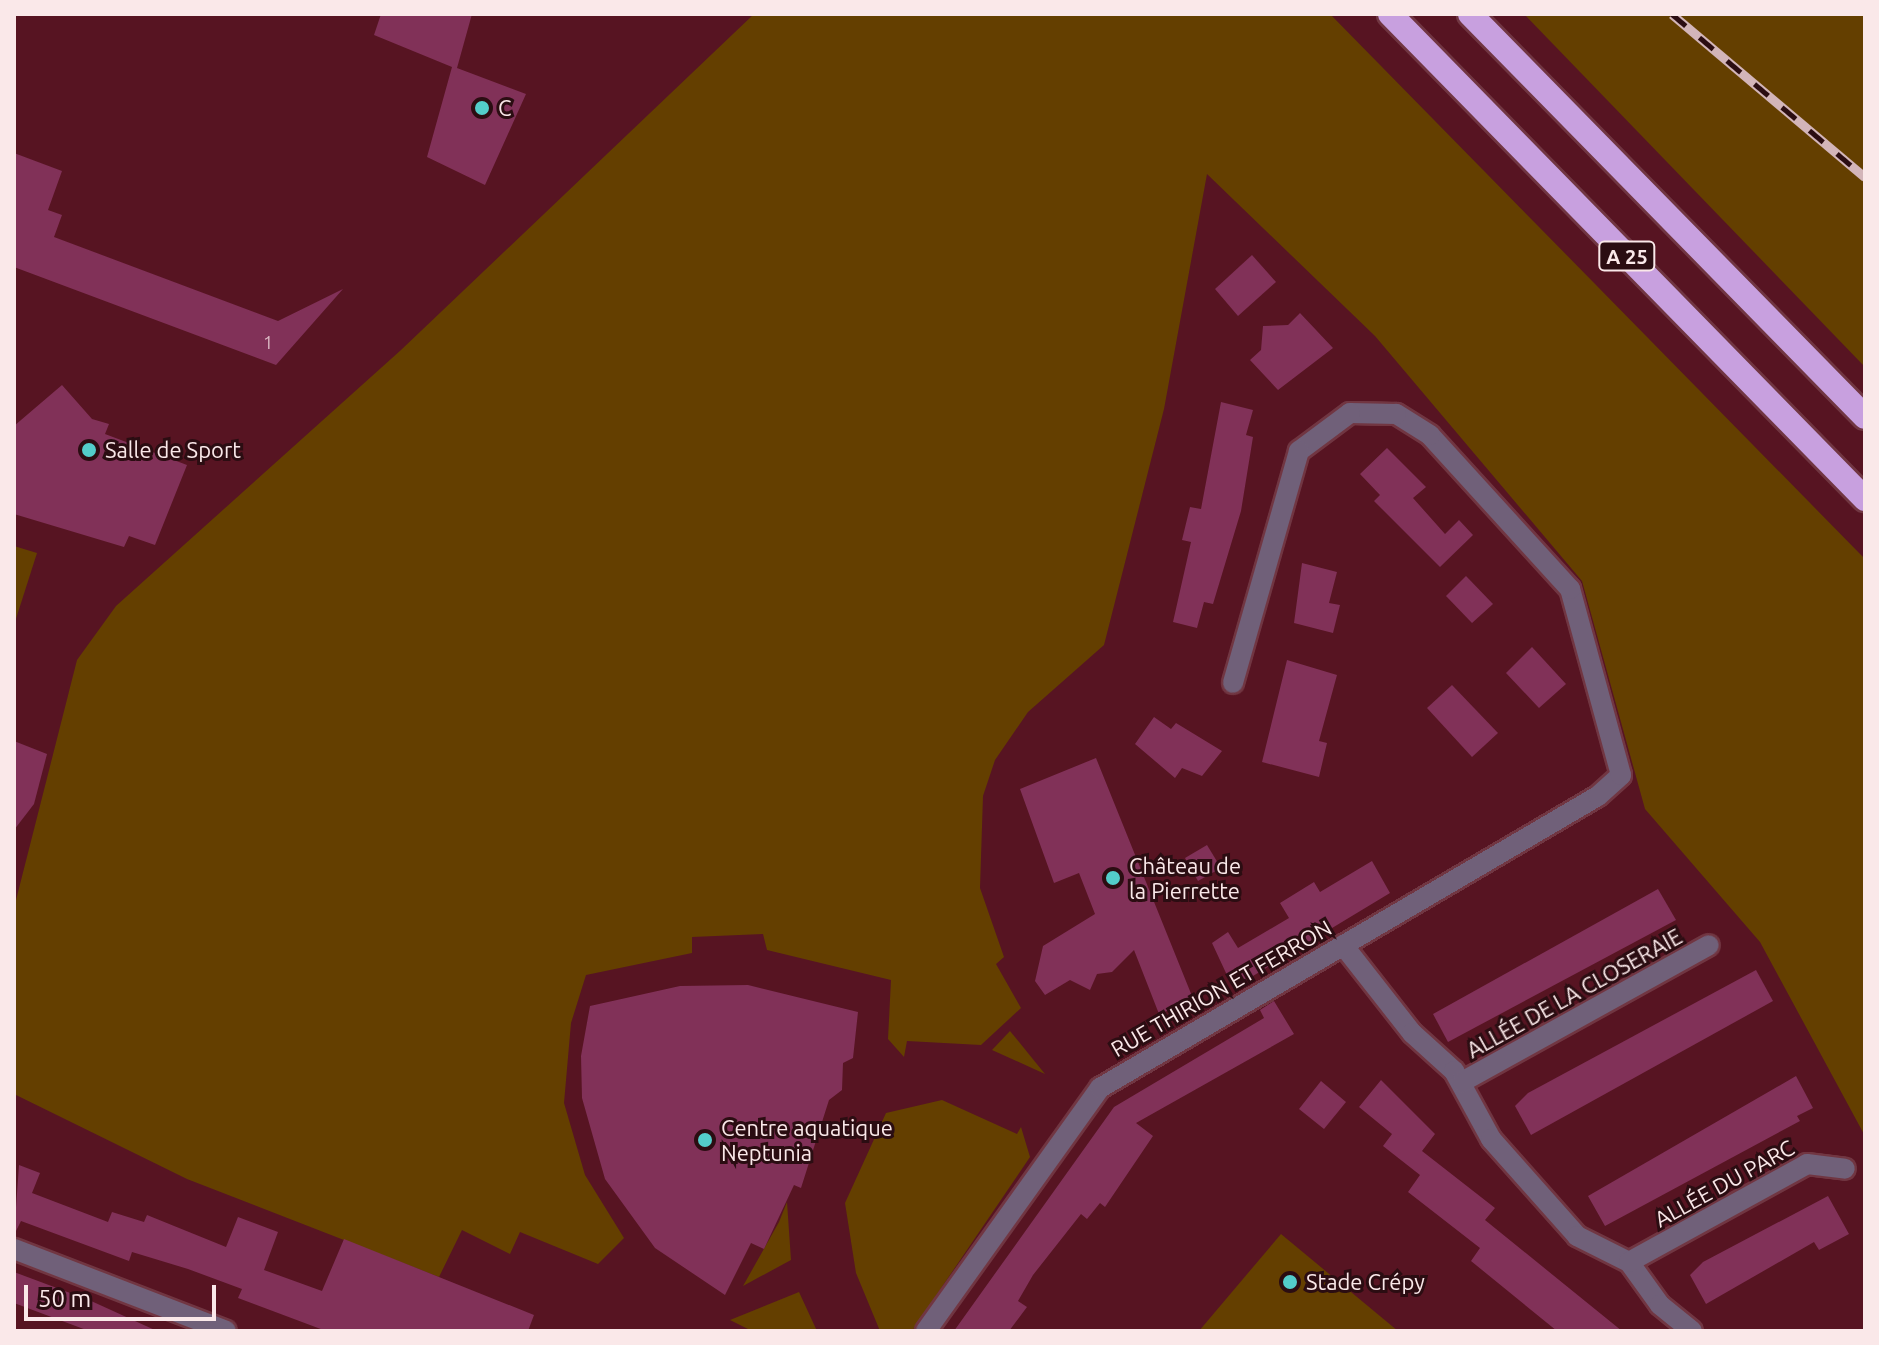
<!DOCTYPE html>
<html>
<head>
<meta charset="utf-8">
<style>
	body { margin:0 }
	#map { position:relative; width:1879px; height:1345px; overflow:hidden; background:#571422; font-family:Ubuntu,sans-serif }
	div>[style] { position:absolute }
	.green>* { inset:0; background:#643f00 }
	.building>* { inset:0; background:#813158 }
	.roads { filter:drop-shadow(2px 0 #713642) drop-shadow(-2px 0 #713642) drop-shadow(0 2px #713642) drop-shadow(0 -2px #713642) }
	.minor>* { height:20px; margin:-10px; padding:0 10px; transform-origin:10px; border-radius:10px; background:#706079 }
	.highway>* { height:24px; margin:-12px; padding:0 12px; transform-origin:12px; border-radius:12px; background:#c8a0df }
	.rail>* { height:9px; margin-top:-4.5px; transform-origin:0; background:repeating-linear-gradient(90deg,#2b0d12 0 18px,#d3b5b9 0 36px); box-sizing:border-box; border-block:2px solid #d3b5b9 }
	.dots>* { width:22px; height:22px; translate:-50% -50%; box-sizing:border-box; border:4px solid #2b0d12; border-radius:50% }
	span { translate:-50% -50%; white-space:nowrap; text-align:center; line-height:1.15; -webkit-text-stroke:6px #2b0d12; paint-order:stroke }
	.number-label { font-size:18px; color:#dcbac5 }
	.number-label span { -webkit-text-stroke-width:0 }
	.shield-label span { padding:2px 6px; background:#2b0d12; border:2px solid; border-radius:6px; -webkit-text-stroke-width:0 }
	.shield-label { font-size:20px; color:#fae8e9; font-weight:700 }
	.poi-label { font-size:22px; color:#fae8e9 }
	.left { translate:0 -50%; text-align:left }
	.street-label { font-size:22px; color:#fae8e9 }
	.frame { position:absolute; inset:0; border:16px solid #fae8e9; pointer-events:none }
	.scale { position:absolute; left:24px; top:1285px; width:192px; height:36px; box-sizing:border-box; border:4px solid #fae8e9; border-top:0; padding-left:10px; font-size:24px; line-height:28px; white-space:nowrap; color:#fae8e9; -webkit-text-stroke:6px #2b0d12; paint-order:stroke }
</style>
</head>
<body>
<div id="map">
	<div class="green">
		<div style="clip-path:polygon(754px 14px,1330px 14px,1865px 559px,1865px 1136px,1760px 942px,1645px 809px,1582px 581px,1375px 336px,1207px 174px,1164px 409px,1104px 645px,1028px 712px,995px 760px,983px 796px,980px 888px,1004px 957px,996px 964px,1021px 1008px,981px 1045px,907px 1041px,904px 1057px,888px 1039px,891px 980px,767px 950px,763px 934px,692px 937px,692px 953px,586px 975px,571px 1023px,564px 1103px,585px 1175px,624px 1238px,598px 1264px,520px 1232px,510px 1254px,462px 1230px,439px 1277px,187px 1179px,14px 1094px,14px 908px,77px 660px,116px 606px,401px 350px)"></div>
		<div style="clip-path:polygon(1524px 14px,1865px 14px,1865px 367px)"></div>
		<div style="clip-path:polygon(14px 546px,37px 553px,14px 625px)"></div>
		<div style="clip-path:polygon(1010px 1031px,1045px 1074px,992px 1050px)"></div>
		<div style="clip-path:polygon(942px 1100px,1017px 1134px,1021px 1127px,1030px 1157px,912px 1331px,880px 1331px,856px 1273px,845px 1203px,886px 1113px)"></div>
		<div style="clip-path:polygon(787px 1202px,791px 1260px,743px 1286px,779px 1222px)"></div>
		<div style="clip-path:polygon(1281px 1234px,1398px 1331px,1199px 1331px)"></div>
		<div style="clip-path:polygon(799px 1292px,817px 1331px,752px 1331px,730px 1320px)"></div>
	</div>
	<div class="building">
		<div style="clip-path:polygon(381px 14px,472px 14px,457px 68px,526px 94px,485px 185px,427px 157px,452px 67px,374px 35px)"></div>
		<div style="clip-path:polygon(14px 153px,62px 171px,48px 210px,62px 215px,54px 237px,278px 321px,343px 289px,276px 365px,14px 267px)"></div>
		<div style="clip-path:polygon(1252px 255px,1276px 282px,1238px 316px,1215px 289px)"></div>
		<div style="clip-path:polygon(1300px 313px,1333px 348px,1278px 390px,1250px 360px,1261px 350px,1263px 326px,1288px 325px)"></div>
		<div style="clip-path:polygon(62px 385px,92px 419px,109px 424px,105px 434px,187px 465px,155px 545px,129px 536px,124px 547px,14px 514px,14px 426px)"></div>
		<div style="clip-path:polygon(1221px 402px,1253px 410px,1246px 435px,1253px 437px,1241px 511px,1213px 604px,1204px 602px,1197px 628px,1173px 622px,1191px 542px,1182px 540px,1190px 507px,1201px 509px)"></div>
		<div style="clip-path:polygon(1387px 448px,1426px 487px,1413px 498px,1445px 534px,1459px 520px,1473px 535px,1440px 567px,1374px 501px,1380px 495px,1360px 474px)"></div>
		<div style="clip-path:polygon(1302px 563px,1337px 572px,1329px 603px,1340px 605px,1333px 633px,1294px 623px)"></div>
		<div style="clip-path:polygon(1466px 576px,1493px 604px,1472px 623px,1446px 596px)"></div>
		<div style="clip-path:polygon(1532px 647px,1566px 684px,1539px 708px,1506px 673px)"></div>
		<div style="clip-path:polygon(1287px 660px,1337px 675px,1319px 741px,1327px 743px,1319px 777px,1262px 762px)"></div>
		<div style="clip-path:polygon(1452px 685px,1498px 733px,1472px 757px,1427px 708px)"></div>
		<div style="clip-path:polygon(1154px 717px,1171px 729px,1176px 723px,1222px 751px,1202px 776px,1182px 768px,1175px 778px,1135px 744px)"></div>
		<div style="clip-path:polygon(14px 741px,47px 754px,34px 804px,14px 830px)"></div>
		<div style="clip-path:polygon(1096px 758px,1194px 1001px,1159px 1014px,1134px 950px,1112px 972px,1097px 974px,1090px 990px,1070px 980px,1045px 995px,1035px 981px,1043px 946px,1095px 914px,1079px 873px,1054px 883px,1020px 789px)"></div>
		<div style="clip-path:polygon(1207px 845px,1221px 868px,1198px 881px,1185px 858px)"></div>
		<div style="clip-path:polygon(1372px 861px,1390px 893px,1233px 988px,1212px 943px,1228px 932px,1238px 948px,1289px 918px,1280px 903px,1314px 882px,1320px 892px)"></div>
		<div style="clip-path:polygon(1658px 889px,1676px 920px,1448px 1042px,1433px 1014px)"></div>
		<div style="clip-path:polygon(1756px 970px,1773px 1001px,1531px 1135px,1515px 1106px,1528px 1093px)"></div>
		<div style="clip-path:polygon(748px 985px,858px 1012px,853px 1058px,843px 1063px,842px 1090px,829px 1100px,801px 1188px,794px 1185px,764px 1249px,751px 1243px,725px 1295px,655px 1248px,605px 1179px,582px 1098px,581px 1056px,590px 1006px,680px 986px)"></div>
		<div style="clip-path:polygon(1274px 1001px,1294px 1034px,1136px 1123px,1153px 1136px,1105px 1207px,1100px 1203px,1087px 1219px,1081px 1214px,1033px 1275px,1018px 1301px,1027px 1307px,1009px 1331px,954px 1331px,1114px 1107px,1264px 1018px,1260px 1010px)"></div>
		<div style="clip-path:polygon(1796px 1076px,1813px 1108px,1797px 1116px,1800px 1121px,1605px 1226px,1588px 1196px)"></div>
		<div style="clip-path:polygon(1381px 1080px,1435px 1134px,1422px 1151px,1495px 1208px,1485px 1220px,1622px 1331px,1557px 1331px,1471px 1261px,1480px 1248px,1408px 1192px,1420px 1175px,1383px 1146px,1392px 1134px,1359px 1107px)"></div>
		<div style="clip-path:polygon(1321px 1081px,1346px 1102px,1324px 1129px,1299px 1109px)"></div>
		<div style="clip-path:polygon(19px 1165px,40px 1173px,32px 1193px,108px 1222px,112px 1212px,144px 1222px,147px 1215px,226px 1247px,238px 1217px,278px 1232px,264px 1270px,322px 1291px,344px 1239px,534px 1315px,528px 1331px,326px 1331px,238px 1298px,242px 1289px,188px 1269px,132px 1252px,129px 1261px,21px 1221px,14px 1235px)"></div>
		<div style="clip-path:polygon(1828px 1196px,1849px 1234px,1819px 1250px,1814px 1242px,1706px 1304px,1690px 1275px,1703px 1262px)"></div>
		<div style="clip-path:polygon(14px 1272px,89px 1300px,157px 1331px,89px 1331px,14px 1303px)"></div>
	</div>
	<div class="roads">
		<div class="minor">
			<div style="left:1343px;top:945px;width:112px;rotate:51.9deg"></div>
			<div style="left:1412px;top:1033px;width:57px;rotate:42.1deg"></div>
			<div style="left:1454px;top:1071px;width:77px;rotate:61.4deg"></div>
			<div style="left:1491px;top:1139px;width:130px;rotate:48.4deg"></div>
			<div style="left:1577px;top:1236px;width:58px;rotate:26.6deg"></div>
			<div style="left:1629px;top:1262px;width:53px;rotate:54.2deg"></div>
			<div style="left:1660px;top:1305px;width:41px;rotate:39.1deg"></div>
			<div style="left:1462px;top:1082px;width:282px;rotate:-29deg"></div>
			<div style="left:14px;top:1249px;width:227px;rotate:21.1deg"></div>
			<div style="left:1629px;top:1262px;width:203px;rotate:-28.8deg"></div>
			<div style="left:1807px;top:1164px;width:38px;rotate:7deg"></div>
			<div style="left:926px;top:1331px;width:299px;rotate:-54.4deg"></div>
			<div style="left:1100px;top:1088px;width:577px;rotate:-30.39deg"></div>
			<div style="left:1598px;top:796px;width:31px;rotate:-42deg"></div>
			<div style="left:1621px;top:775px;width:193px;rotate:-105.3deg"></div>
			<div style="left:1570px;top:589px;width:208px;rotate:-132.3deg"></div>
			<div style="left:1430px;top:435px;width:40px;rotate:-148deg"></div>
			<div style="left:1396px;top:414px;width:46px;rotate:-178.8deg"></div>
			<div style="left:1350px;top:413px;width:64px;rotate:143.3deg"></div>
			<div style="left:1299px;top:451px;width:241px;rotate:105.9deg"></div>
		</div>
		<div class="highway">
			<div style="left:1390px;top:14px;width:679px;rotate:45.6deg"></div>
			<div style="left:1470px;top:14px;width:564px;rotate:45.57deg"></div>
		</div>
	</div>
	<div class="rail">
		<div style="left:1672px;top:14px;width:253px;rotate:40.2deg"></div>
	</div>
	<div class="dots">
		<div style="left:482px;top:108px;background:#53cdca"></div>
		<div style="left:89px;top:450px;background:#53cdca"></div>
		<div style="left:1113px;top:878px;background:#53cdca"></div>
		<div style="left:705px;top:1140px;background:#53cdca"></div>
		<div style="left:1290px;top:1282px;background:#53cdca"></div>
	</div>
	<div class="number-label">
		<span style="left:268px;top:342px">1</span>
	</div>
	<div class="shield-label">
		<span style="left:1627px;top:256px">A 25</span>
	</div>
	<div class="poi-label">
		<span class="left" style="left:498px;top:108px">C</span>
		<span class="left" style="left:105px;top:450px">Salle de Sport</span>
		<span class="left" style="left:1129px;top:878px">Château de<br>la Pierrette</span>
		<span class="left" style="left:721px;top:1140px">Centre aquatique<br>Neptunia</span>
		<span class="left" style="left:1306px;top:1282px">Stade Crépy</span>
	</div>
	<div class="street-label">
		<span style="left:1221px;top:988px;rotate:-30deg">RUE THIRION ET FERRON</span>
		<span style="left:1574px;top:993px;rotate:-29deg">ALLÉE DE LA CLOSERAIE</span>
		<span style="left:1724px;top:1183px;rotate:-29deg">ALLÉE DU PARC</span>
	</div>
	<div class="frame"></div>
	<div class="scale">50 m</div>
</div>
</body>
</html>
